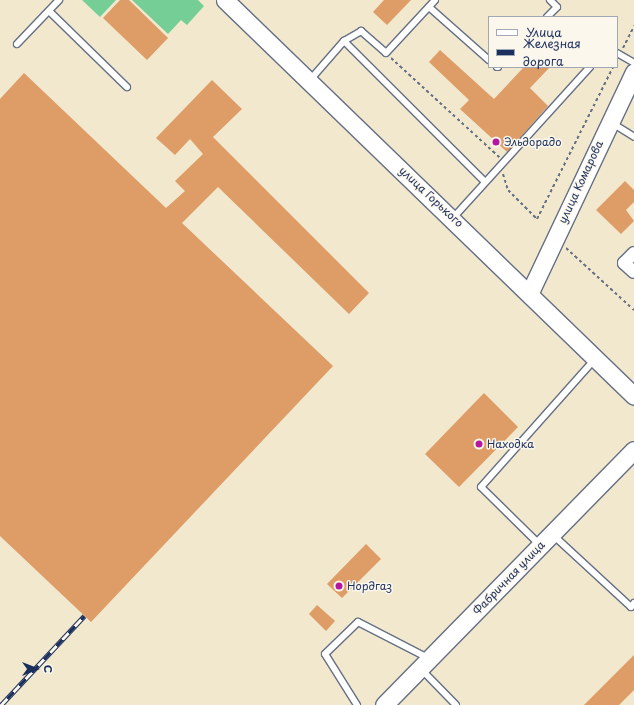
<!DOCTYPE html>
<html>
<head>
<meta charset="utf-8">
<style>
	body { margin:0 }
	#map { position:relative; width:634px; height:705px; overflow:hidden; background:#f1e8cd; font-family:"Playpen Sans",sans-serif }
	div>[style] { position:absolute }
	.green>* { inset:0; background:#75ce95 }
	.building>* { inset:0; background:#de9c67 }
	.path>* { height:2px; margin-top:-1px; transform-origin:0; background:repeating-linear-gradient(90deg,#667085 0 3px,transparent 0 6px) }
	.roads { filter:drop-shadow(1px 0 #667085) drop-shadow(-1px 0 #667085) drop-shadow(0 1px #667085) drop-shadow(0 -1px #667085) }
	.lane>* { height:6px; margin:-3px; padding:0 3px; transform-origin:3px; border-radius:3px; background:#fff }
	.street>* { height:12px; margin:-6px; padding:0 6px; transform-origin:6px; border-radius:6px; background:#fff }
	.secondary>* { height:17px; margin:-8.5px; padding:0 8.5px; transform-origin:8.5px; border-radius:8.5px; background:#fff }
	.rail>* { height:4.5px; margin-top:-2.25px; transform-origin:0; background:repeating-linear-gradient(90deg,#fbf7ec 0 9px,#1b2f5e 0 18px); box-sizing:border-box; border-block:1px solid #1b2f5e }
	.dots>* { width:11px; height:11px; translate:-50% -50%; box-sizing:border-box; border:2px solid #fbf7ec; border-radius:50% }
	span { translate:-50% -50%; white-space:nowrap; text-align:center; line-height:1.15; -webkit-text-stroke:3px #fbf7ec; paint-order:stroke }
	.poi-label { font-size:11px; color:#1b2f5e }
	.left { translate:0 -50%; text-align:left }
	.street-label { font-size:11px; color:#1b2f5e }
	.legend { position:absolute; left:488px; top:16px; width:130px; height:52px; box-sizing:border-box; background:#fbf7ec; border:1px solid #a1a7b3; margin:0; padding:5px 7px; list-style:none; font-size:12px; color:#1b2f5e }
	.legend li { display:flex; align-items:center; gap:8px; height:20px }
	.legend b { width:20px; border:1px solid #a1a7b3 }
	.north { position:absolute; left:16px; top:649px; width:40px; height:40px; -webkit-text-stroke:3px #fbf7ec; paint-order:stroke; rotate:90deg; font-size:11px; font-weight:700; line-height:16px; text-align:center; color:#1b2f5e }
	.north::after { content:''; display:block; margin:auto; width:14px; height:18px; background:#1b2f5e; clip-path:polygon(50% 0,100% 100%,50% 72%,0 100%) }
</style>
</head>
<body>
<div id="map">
	<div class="green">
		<div style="clip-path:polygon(82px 0,116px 0,100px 17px)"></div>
		<div style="clip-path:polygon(132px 0,198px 0,204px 6px,187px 25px,181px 20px,168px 34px)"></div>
	</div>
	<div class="building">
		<div style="clip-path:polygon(120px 0,129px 0,168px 38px,147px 60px,103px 18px)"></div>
		<div style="clip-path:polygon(384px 0,411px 0,387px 25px,373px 12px)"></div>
		<div style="clip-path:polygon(440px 50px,494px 99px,524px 67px,550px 67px,530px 88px,548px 106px,507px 152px,460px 109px,469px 100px,429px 62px)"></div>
		<div style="clip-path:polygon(24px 73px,166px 208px,185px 191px,175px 181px,203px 154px,190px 139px,175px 155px,156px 138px,212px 80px,242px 109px,213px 137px,369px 293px,349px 314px,218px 187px,182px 223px,333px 366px,91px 622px,0 536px,0 99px)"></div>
		<div style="clip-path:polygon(625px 181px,634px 190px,634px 202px,626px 210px,634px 221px,621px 234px,596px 210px)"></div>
		<div style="clip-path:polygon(484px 393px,518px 427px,459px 487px,425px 454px)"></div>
		<div style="clip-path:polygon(366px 544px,381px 559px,342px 598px,327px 584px)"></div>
		<div style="clip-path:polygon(317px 605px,335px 621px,326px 631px,309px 614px)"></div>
		<div style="clip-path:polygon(634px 655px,634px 690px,619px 705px,584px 705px)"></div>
	</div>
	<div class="path">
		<div style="left:623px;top:48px;width:25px;rotate:-63deg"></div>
		<div style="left:391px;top:58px;width:147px;rotate:42.5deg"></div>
		<div style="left:503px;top:174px;width:17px;rotate:73deg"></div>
		<div style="left:508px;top:190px;width:41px;rotate:45deg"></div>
		<div style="left:537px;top:219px;width:170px;rotate:-63.4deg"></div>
		<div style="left:566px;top:248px;width:92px;rotate:42.4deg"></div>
	</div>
	<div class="roads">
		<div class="lane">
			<div style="left:429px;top:7px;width:80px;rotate:41.5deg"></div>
			<div style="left:49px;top:11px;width:109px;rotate:44.3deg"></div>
			<div style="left:547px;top:17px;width:14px;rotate:-45deg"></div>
			<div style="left:557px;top:7px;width:10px;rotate:-135deg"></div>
			<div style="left:344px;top:41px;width:199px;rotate:45deg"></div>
			<div style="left:17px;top:44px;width:61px;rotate:-46.3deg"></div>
			<div style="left:617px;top:53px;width:20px;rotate:30deg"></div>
			<div style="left:497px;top:67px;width:1px"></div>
			<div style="left:310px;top:80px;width:52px;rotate:-48.9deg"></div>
			<div style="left:344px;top:41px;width:20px;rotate:-30deg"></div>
			<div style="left:361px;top:31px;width:33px;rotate:41deg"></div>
			<div style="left:386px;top:53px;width:72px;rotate:-47.2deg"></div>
			<div style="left:612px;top:123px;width:26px;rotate:32deg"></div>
			<div style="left:453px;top:218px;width:204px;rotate:-47.8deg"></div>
			<div style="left:553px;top:535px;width:106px;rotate:42.7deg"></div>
			<div style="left:631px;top:607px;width:5px;rotate:-53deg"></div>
			<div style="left:539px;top:544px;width:81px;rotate:-135.5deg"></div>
			<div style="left:481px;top:487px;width:171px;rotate:-48.3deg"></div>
			<div style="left:421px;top:669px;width:50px;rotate:45.8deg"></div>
			<div style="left:357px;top:705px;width:60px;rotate:-122.1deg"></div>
			<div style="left:325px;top:654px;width:46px;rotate:-44.1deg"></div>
			<div style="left:358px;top:622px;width:79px;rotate:27.2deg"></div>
		</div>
		<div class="street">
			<div style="left:634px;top:253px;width:14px;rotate:135deg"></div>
			<div style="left:624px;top:263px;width:13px;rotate:42deg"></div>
		</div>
		<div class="secondary">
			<div style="left:225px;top:0;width:569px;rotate:44.07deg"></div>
			<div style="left:530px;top:292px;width:243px;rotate:-64.7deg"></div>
			<div style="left:384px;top:705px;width:357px;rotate:-45.6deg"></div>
		</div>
	</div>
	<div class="rail">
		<div style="left:1px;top:705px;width:122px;rotate:-47deg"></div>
	</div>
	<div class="dots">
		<div style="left:496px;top:142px;background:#b5179e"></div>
		<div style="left:479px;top:444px;background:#b5179e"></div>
		<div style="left:339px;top:586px;background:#b5179e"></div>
	</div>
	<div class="poi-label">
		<span class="left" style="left:504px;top:142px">Эльдорадо</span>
		<span class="left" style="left:487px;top:444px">Находка</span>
		<span class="left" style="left:347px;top:586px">Нордгаз</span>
	</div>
	<div class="street-label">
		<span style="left:581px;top:182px;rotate:-65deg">улица Комарова</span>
		<span style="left:431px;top:197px;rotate:43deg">улица Горького</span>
		<span style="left:509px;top:578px;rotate:-46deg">Фабричная улица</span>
	</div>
	<ul class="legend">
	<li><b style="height:5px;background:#fff"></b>Улица</li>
	<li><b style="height:5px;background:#1b2f5e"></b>Железная дорога</li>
	</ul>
	<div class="north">С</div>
</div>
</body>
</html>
